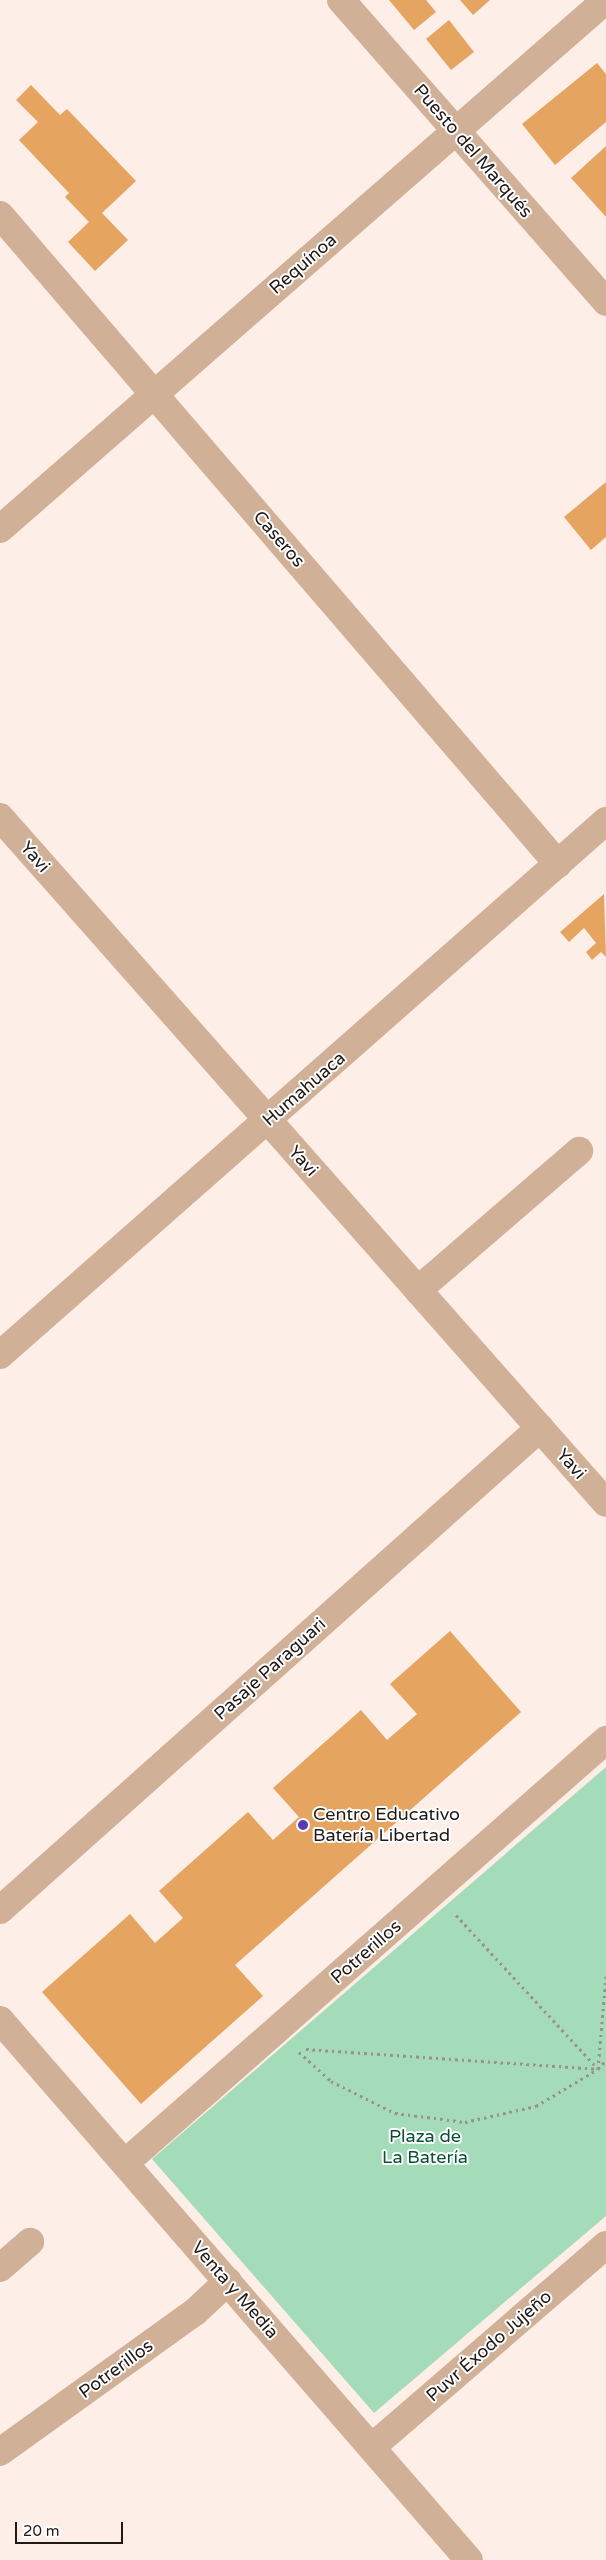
<!DOCTYPE html>
<html>
<head>
<meta charset="utf-8">
<style>
	body { margin:0 }
	#map { position:relative; width:606px; height:2560px; overflow:hidden; background:#feeee8; font-family:"Varela Round",sans-serif }
	div>[style] { position:absolute }
	.green>* { inset:0; background:#a4dbb9 }
	.building>* { inset:0; background:#e5a561 }
	.path>* { height:3px; margin-top:-1.5px; transform-origin:0; background:repeating-linear-gradient(90deg,#9b908b 0 2.5px,transparent 0 6.5px) }
	.minor>* { height:28px; margin:-14px; padding:0 14px; transform-origin:14px; border-radius:14px; background:#d0b097 }
	.dots>* { width:14px; height:14px; translate:-50% -50%; box-sizing:border-box; border:2px solid #fff; border-radius:50% }
	span { translate:-50% -50%; white-space:nowrap; text-align:center; line-height:1.15; -webkit-text-stroke:4px #fff; paint-order:stroke }
	.street-label { font-size:18px; color:#1f1917 }
	.poi-label { font-size:18px; color:#1f1917 }
	.left { translate:0 -50%; text-align:left }
	.park-label { font-size:18px; color:#085131 }
	.scale { position:absolute; left:15px; top:2522px; width:108px; height:22px; box-sizing:border-box; border:2px solid #1f1917; border-top:0; padding-left:6px; font-size:15px; line-height:18px; white-space:nowrap; color:#1f1917; -webkit-text-stroke:4px #fff; paint-order:stroke }
</style>
</head>
<body>
<div id="map">
	<div class="green">
		<div style="clip-path:polygon(606px 1767px,606px 2216px,374px 2413px,152px 2159px)"></div>
	</div>
	<div class="building">
		<div style="clip-path:polygon(389px 0,426px 0,436px 12px,414px 30px)"></div>
		<div style="clip-path:polygon(460px 0,490px 0,473px 15px)"></div>
		<div style="clip-path:polygon(449px 20px,474px 52px,451px 70px,426px 39px)"></div>
		<div style="clip-path:polygon(597px 63px,606px 74px,606px 122px,555px 165px,522px 124px)"></div>
		<div style="clip-path:polygon(31px 85px,60px 115px,67px 109px,136px 181px,102px 213px,128px 240px,95px 271px,68px 242px,89px 222px,65px 197px,69px 193px,19px 140px,38px 122px,16px 100px)"></div>
		<div style="clip-path:polygon(606px 146px,606px 217px,571px 178px)"></div>
		<div style="clip-path:polygon(606px 482px,606px 537px,591px 550px,564px 517px)"></div>
		<div style="clip-path:polygon(604px 894px,606px 957px,601px 952px,592px 960px,586px 952px,596px 943px,584px 928px,569px 942px,560px 932px)"></div>
		<div style="clip-path:polygon(450px 1631px,521px 1712px,235px 1965px,263px 1996px,141px 2104px,42px 1992px,130px 1914px,155px 1943px,183px 1918px,159px 1891px,248px 1812px,273px 1840px,299px 1817px,273px 1788px,361px 1710px,387px 1740px,417px 1714px,390px 1684px)"></div>
	</div>
	<div class="path">
		<div style="left:456px;top:1915px;width:209px;rotate:47.3deg"></div>
		<div style="left:306px;top:2049px;width:291px;rotate:3.9deg"></div>
		<div style="left:299px;top:2052px;width:43px;rotate:42.2deg"></div>
		<div style="left:331px;top:2081px;width:72px;rotate:26.6deg"></div>
		<div style="left:395px;top:2113px;width:71px;rotate:7.3deg"></div>
		<div style="left:465px;top:2122px;width:73px;rotate:-12.7deg"></div>
		<div style="left:536px;top:2106px;width:72px;rotate:-30.8deg"></div>
		<div style="left:598px;top:2069px;width:12px;rotate:-48deg"></div>
		<div style="left:598px;top:2069px;width:93px;rotate:-85.1deg"></div>
	</div>
	<div class="minor">
		<div style="left:341px;top:0;width:402px;rotate:48.7deg"></div>
		<div style="left:0;top:215px;width:856px;rotate:49.31deg"></div>
		<div style="left:0;top:529px;width:804px;rotate:-41.12deg"></div>
		<div style="left:0;top:817px;width:915px;rotate:48.54deg"></div>
		<div style="left:418px;top:1290px;width:213px;rotate:-40.8deg"></div>
		<div style="left:0;top:1355px;width:808px;rotate:-41.39deg"></div>
		<div style="left:0;top:1910px;width:724px;rotate:-41.75deg"></div>
		<div style="left:0;top:2020px;width:715px;rotate:49.03deg"></div>
		<div style="left:125px;top:2163px;width:641px;rotate:-41.33deg"></div>
		<div style="left:0;top:2268px;width:40px;rotate:-41deg"></div>
		<div style="left:372px;top:2447px;width:309px;rotate:-40.8deg"></div>
		<div style="left:0;top:2452px;width:240px;rotate:-35.7deg"></div>
		<div style="left:195px;top:2312px;width:45px;rotate:-43.2deg"></div>
	</div>
	<div class="dots">
		<div style="left:303px;top:1825px;background:#5b38b0"></div>
	</div>
	<div class="street-label">
		<span style="left:473px;top:151px;rotate:49deg">Puesto del Marqués</span>
		<span style="left:303px;top:264px;rotate:-41deg">Requínoa</span>
		<span style="left:279px;top:539px;rotate:49deg">Caseros</span>
		<span style="left:35px;top:857px;rotate:49deg">Yavi</span>
		<span style="left:304px;top:1089px;rotate:-41deg">Humahuaca</span>
		<span style="left:303px;top:1161px;rotate:48deg">Yavi</span>
		<span style="left:571px;top:1464px;rotate:48deg">Yavi</span>
		<span style="left:270px;top:1669px;rotate:-42deg">Pasaje Paraguari</span>
		<span style="left:366px;top:1952px;rotate:-41deg">Potrerillos</span>
		<span style="left:235px;top:2290px;rotate:49deg">Venta y Media</span>
		<span style="left:489px;top:2346px;rotate:-41deg">Puvr Éxodo Jujeño</span>
		<span style="left:116px;top:2369px;rotate:-36deg">Potrerillos</span>
	</div>
	<div class="poi-label">
		<span class="left" style="left:313px;top:1825px">Centro Educativo<br>Batería Libertad</span>
	</div>
	<div class="park-label">
		<span style="left:425px;top:2147px">Plaza de<br>La Batería</span>
	</div>
	<div class="scale">20 m</div>
</div>
</body>
</html>
